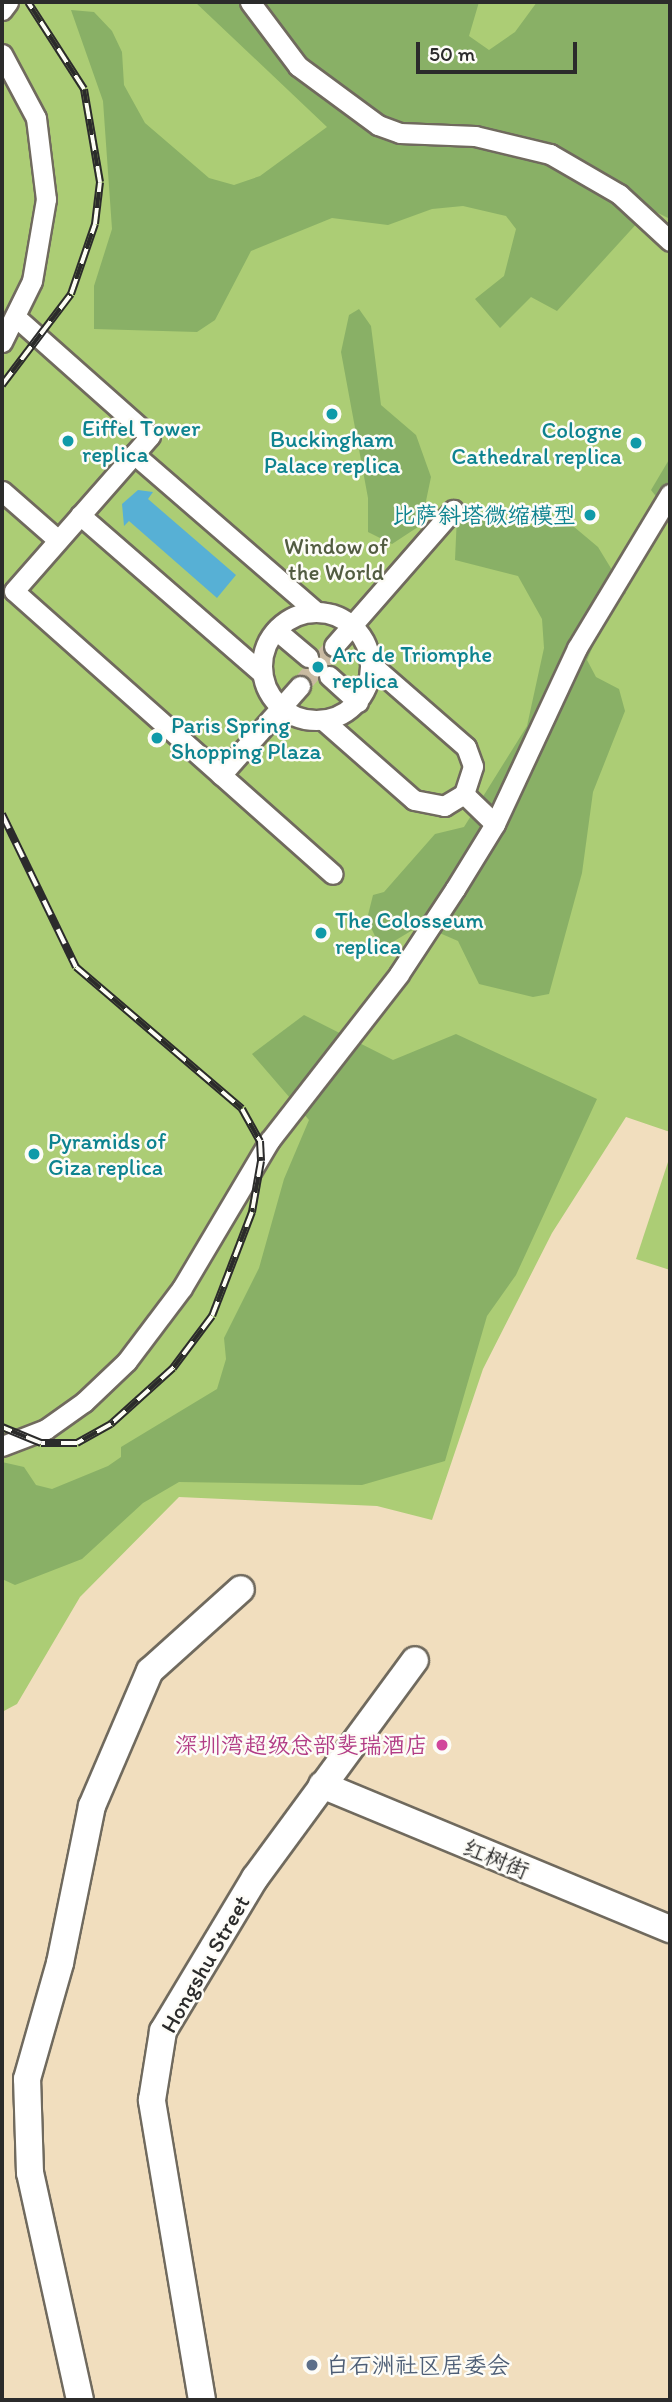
<!DOCTYPE html>
<html>
<head>
<meta charset="utf-8">
<style>
	body { margin:0 }
	#map { position:relative; width:672px; height:2402px; overflow:hidden; background:#f1debe; font-family:Itim,"LXGW WenKai TC",sans-serif }
	div>[style] { position:absolute }
	.green>* { inset:0; background:#accd75 }
	.forest>* { inset:0; background:#89b066 }
	.water>* { inset:0; background:#57b0d5 }
	.pedestrian-tunnel>* { height:19px; margin-top:-9.5px; transform-origin:0; background:repeating-linear-gradient(90deg,#c9baa1 0 19px,transparent 0 29px) }
	.roads { filter:drop-shadow(2px 0 #706a5e) drop-shadow(-2px 0 #706a5e) drop-shadow(0 2px #706a5e) drop-shadow(0 -2px #706a5e) }
	.pedestrian>* { height:19px; margin:-9.5px; padding:0 9.5px; transform-origin:9.5px; border-radius:9.5px; background:#fff }
	.pedestrian>.ring { margin:-9.5px; padding:0; box-sizing:content-box; background:none; border:19px solid #fff; border-radius:50% }
	.minor>* { height:26px; margin:-13px; padding:0 13px; transform-origin:13px; border-radius:13px; background:#fff }
	.rail>* { height:8px; margin-top:-4px; transform-origin:0; background:repeating-linear-gradient(90deg,#fdfcf7 0 16px,#2b2b2b 0 32px); box-sizing:border-box; border-block:2px solid #2b2b2b }
	.dots>* { width:19px; height:19px; translate:-50% -50%; box-sizing:border-box; border:4px solid #fdfcf7; border-radius:50% }
	span { translate:-50% -50%; white-space:nowrap; text-align:center; line-height:1.15; -webkit-text-stroke:5px #fdfcf7; paint-order:stroke }
	.culture-label { font-size:23px; color:#0d838f }
	.left { translate:0 -50%; text-align:left }
	.right { translate:-100% -50%; text-align:right }
	.park-label { font-size:23px; color:#525c41 }
	.hotel-label { font-size:23px; color:#b23c85 }
	.street-label { font-size:23px; color:#2b2b2b }
	.service-label { font-size:23px; color:#4e5e75 }
	.frame { position:absolute; inset:0; border:4px solid #2b2b2b; pointer-events:none }
	.scale { position:absolute; left:416px; top:42px; width:161px; height:32px; box-sizing:border-box; border:4px solid #2b2b2b; border-top:0; padding-left:9px; font-size:21px; line-height:24px; white-space:nowrap; color:#2b2b2b; -webkit-text-stroke:5px #fdfcf7; paint-order:stroke }
</style>
</head>
<body>
<div id="map">
	<div class="green">
		<div style="clip-path:polygon(2px 2px,670px 2px,670px 1132px,626px 1117px,552px 1233px,483px 1369px,432px 1520px,377px 1506px,179px 1497px,80px 1597px,17px 1704px,2px 1712px)"></div>
		<div style="clip-path:polygon(670px 1156px,670px 1270px,636px 1259px)"></div>
	</div>
	<div class="forest">
		<div style="clip-path:polygon(195px 2px,479px 2px,469px 36px,489px 50px,515px 32px,537px 2px,670px 2px,670px 219px,650px 209px,557px 311px,531px 297px,500px 328px,475px 299px,504px 276px,516px 229px,506px 216px,463px 206px,432px 209px,388px 225px,332px 218px,251px 251px,215px 320px,197px 332px,94px 329px,94px 286px,112px 229px,103px 101px,71px 10px,94px 12px,112px 31px,122px 52px,124px 85px,145px 123px,209px 178px,234px 185px,260px 176px,327px 127px)"></div>
		<div style="clip-path:polygon(359px 309px,371px 326px,381px 405px,416px 435px,431px 477px,421px 525px,392px 544px,368px 532px,368px 498px,341px 352px,349px 315px)"></div>
		<div style="clip-path:polygon(670px 458px,670px 514px,651px 490px)"></div>
		<div style="clip-path:polygon(567px 506px,573px 526px,598px 547px,626px 593px,610px 607px,587px 660px,596px 677px,619px 689px,625px 711px,593px 792px,582px 873px,549px 994px,533px 997px,479px 984px,458px 941px,421px 925px,381px 949px,367px 919px,373px 895px,384px 892px,435px 834px,464px 827px,527px 726px,544px 648px,542px 619px,518px 576px,455px 560px,457px 515px,540px 527px)"></div>
		<div style="clip-path:polygon(304px 1015px,393px 1060px,456px 1034px,597px 1099px,516px 1275px,487px 1316px,445px 1461px,362px 1485px,179px 1482px,143px 1503px,82px 1559px,15px 1585px,2px 1579px,2px 1462px,24px 1467px,36px 1485px,52px 1489px,108px 1466px,121px 1457px,121px 1447px,217px 1389px,226px 1359px,224px 1338px,259px 1268px,284px 1179px,309px 1120px,252px 1054px)"></div>
	</div>
	<div class="water">
		<div style="clip-path:polygon(138px 490px,153px 492px,148px 499px,236px 575px,217px 598px,129px 521px,124px 526px,122px 504px)"></div>
	</div>
	<div class="pedestrian-tunnel">
		<div style="left:300px;top:686px;width:52px;rotate:-49.6deg"></div>
	</div>
	<div class="roads">
		<div class="pedestrian">
			<div style="left:250px;top:2px;width:80px;rotate:53.1deg"></div>
			<div style="left:298px;top:66px;width:99px;rotate:36.4deg"></div>
			<div style="left:378px;top:125px;width:23px;rotate:20deg"></div>
			<div style="left:400px;top:133px;width:75px;rotate:2.3deg"></div>
			<div style="left:475px;top:136px;width:77px;rotate:13.5deg"></div>
			<div style="left:550px;top:154px;width:80px;rotate:30.1deg"></div>
			<div style="left:619px;top:194px;width:69px;rotate:42.7deg"></div>
			<div style="left:2px;top:10px;width:10px;rotate:-53deg"></div>
			<div style="left:2px;top:54px;width:72px;rotate:62deg"></div>
			<div style="left:36px;top:118px;width:82px;rotate:83deg"></div>
			<div style="left:46px;top:199px;width:83px;rotate:99.7deg"></div>
			<div style="left:32px;top:281px;width:68px;rotate:116.2deg"></div>
			<div style="left:18px;top:319px;width:176px;rotate:41.6deg"></div>
			<div style="left:150px;top:436px;width:206px;rotate:131.3deg"></div>
			<div style="left:14px;top:591px;width:426px;rotate:41.6deg"></div>
			<div style="left:134px;top:454px;width:240px;rotate:40.9deg"></div>
			<div style="left:2px;top:491px;width:74px;rotate:41.2deg"></div>
			<div style="left:80px;top:515px;width:241px;rotate:41deg"></div>
			<div class="ring" style="left:262px;top:612px;width:89px;height:89px"></div>
			<div style="left:276px;top:630px;width:42px;rotate:40.2deg"></div>
			<div style="left:334px;top:646px;width:181px;rotate:-48.8deg"></div>
			<div style="left:329px;top:676px;width:39px;rotate:42deg"></div>
			<div style="left:323px;top:720px;width:121px;rotate:41.3deg"></div>
			<div style="left:414px;top:800px;width:31px;rotate:11deg"></div>
			<div style="left:444px;top:806px;width:23px;rotate:-31deg"></div>
			<div style="left:464px;top:794px;width:29px;rotate:-72deg"></div>
			<div style="left:473px;top:766px;width:20px;rotate:-110deg"></div>
			<div style="left:466px;top:747px;width:126px;rotate:-138.9deg"></div>
			<div style="left:221px;top:775px;width:119px;rotate:-48.4deg"></div>
			<div style="left:464px;top:794px;width:43px;rotate:44.1deg"></div>
			<div style="left:2px;top:1446px;width:47px;rotate:-21.1deg"></div>
			<div style="left:46px;top:1429px;width:47px;rotate:-35.4deg"></div>
			<div style="left:84px;top:1402px;width:59px;rotate:-43.6deg"></div>
			<div style="left:127px;top:1361px;width:91px;rotate:-53deg"></div>
			<div style="left:182px;top:1288px;width:172px;rotate:-59.3deg"></div>
			<div style="left:270px;top:1140px;width:210px;rotate:-52.1deg"></div>
			<div style="left:399px;top:974px;width:102px;rotate:-56.6deg"></div>
			<div style="left:455px;top:889px;width:76px;rotate:-58.4deg"></div>
			<div style="left:495px;top:824px;width:194px;rotate:-65deg"></div>
			<div style="left:577px;top:648px;width:180px;rotate:-58.9deg"></div>
		</div>
		<div class="minor">
			<div style="left:322px;top:1785px;width:377px;rotate:22.5deg"></div>
			<div style="left:80px;top:2400px;width:232px;rotate:-102.4deg"></div>
			<div style="left:30px;top:2173px;width:94px;rotate:-91.8deg"></div>
			<div style="left:27px;top:2079px;width:121px;rotate:-74.1deg"></div>
			<div style="left:60px;top:1963px;width:160px;rotate:-78.5deg"></div>
			<div style="left:92px;top:1806px;width:147px;rotate:-66.8deg"></div>
			<div style="left:150px;top:1671px;width:122px;rotate:-42deg"></div>
			<div style="left:202px;top:2400px;width:304px;rotate:-99.5deg"></div>
			<div style="left:152px;top:2100px;width:70px;rotate:-80.9deg"></div>
			<div style="left:163px;top:2031px;width:179px;rotate:-59deg"></div>
			<div style="left:255px;top:1878px;width:270px;rotate:-53.7deg"></div>
		</div>
	</div>
	<div class="rail">
		<div style="left:2px;top:385px;width:114px;rotate:-52.8deg"></div>
		<div style="left:71px;top:294px;width:74px;rotate:-71.1deg"></div>
		<div style="left:95px;top:224px;width:42px;rotate:-83.2deg"></div>
		<div style="left:100px;top:182px;width:94px;rotate:-99.8deg"></div>
		<div style="left:84px;top:89px;width:103px;rotate:-122.8deg"></div>
		<div style="left:2px;top:814px;width:170px;rotate:64.2deg"></div>
		<div style="left:76px;top:967px;width:218px;rotate:40.5deg"></div>
		<div style="left:242px;top:1109px;width:37px;rotate:61deg"></div>
		<div style="left:260px;top:1141px;width:20px;rotate:87deg"></div>
		<div style="left:261px;top:1161px;width:52px;rotate:100deg"></div>
		<div style="left:252px;top:1212px;width:111px;rotate:111deg"></div>
		<div style="left:212px;top:1316px;width:65px;rotate:126.9deg"></div>
		<div style="left:173px;top:1368px;width:84px;rotate:137.9deg"></div>
		<div style="left:111px;top:1424px;width:39px;rotate:151deg"></div>
		<div style="left:77px;top:1443px;width:36px;rotate:180deg"></div>
		<div style="left:41px;top:1443px;width:42px;rotate:-157.7deg"></div>
	</div>
	<div class="dots">
		<div style="left:332px;top:414px;background:#0f9aa8"></div>
		<div style="left:68px;top:441px;background:#0f9aa8"></div>
		<div style="left:636px;top:443px;background:#0f9aa8"></div>
		<div style="left:590px;top:515px;background:#0f9aa8"></div>
		<div style="left:318px;top:667px;background:#0f9aa8"></div>
		<div style="left:157px;top:738px;background:#0f9aa8"></div>
		<div style="left:321px;top:933px;background:#0f9aa8"></div>
		<div style="left:34px;top:1154px;background:#0f9aa8"></div>
		<div style="left:442px;top:1745px;background:#d1479c"></div>
		<div style="left:312px;top:2365px;background:#5c6f8a"></div>
	</div>
	<div class="culture-label">
		<span class="left" style="left:82px;top:441px">Eiffel Tower<br>replica</span>
		<span class="right" style="left:622px;top:443px">Cologne<br>Cathedral replica</span>
		<span style="left:332px;top:452px">Buckingham<br>Palace replica</span>
		<span class="right" style="left:576px;top:515px">比萨斜塔微缩模型</span>
		<span class="left" style="left:332px;top:667px">Arc de Triomphe<br>replica</span>
		<span class="left" style="left:171px;top:738px">Paris Spring<br>Shopping Plaza</span>
		<span class="left" style="left:335px;top:933px">The Colosseum<br>replica</span>
		<span class="left" style="left:48px;top:1154px">Pyramids of<br>Giza replica</span>
	</div>
	<div class="park-label">
		<span style="left:336px;top:559px">Window of<br>the World</span>
	</div>
	<div class="hotel-label">
		<span class="right" style="left:428px;top:1745px">深圳湾超级总部斐瑞酒店</span>
	</div>
	<div class="street-label">
		<span style="left:496px;top:1859px;rotate:22deg">红树街</span>
		<span style="left:205px;top:1964px;rotate:-60deg">Hongshu Street</span>
	</div>
	<div class="service-label">
		<span class="left" style="left:326px;top:2365px">白石洲社区居委会</span>
	</div>
	<div class="frame"></div>
	<div class="scale">50 m</div>
</div>
</body>
</html>
